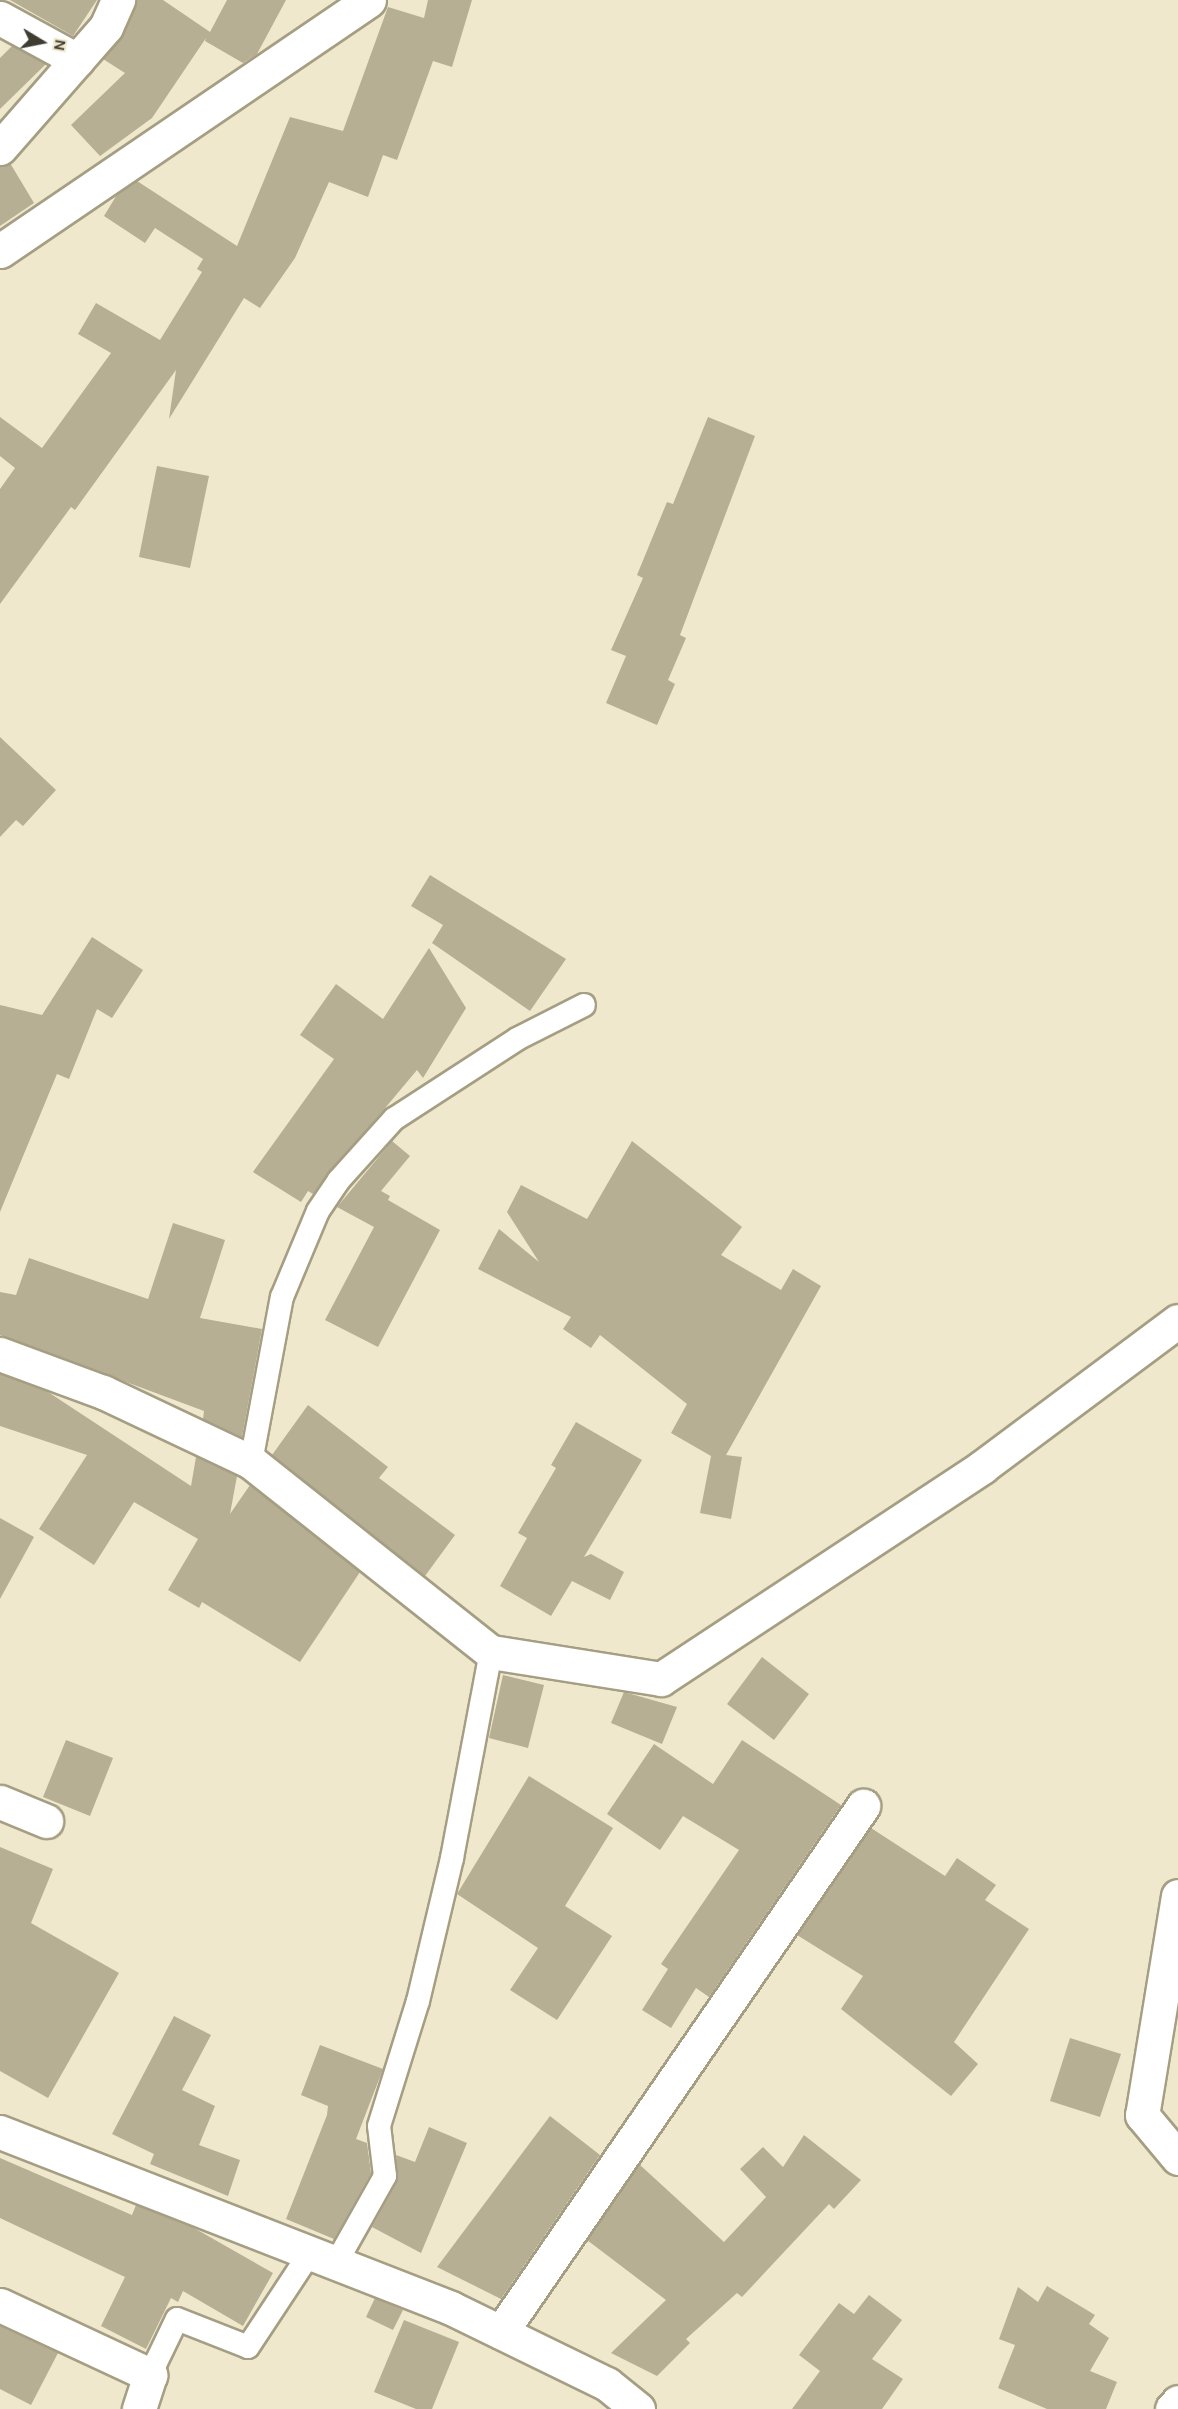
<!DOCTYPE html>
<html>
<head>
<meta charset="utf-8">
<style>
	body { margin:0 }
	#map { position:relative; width:1178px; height:2409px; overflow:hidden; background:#f0e8cc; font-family:Karla,sans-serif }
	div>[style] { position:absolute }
	.building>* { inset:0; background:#b6af94 }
	.roads { filter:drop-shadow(2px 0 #a59e83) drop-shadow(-2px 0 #a59e83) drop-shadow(0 2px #a59e83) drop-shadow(0 -2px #a59e83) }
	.lane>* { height:22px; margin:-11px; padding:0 11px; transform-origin:11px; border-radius:11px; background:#fff }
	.street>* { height:33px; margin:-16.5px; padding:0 16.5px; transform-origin:16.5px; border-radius:16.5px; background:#fff }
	span { translate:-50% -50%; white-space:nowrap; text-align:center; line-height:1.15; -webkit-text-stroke:5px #f0e8cc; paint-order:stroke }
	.north { position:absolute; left:12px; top:12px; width:60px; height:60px; -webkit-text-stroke:4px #f0e8cc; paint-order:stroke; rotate:100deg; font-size:16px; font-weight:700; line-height:24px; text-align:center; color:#3f3c31 }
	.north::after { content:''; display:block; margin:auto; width:21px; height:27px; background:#3f3c31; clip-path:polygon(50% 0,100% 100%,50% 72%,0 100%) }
</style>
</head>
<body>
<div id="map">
	<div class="building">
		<div style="clip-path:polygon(10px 0,97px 0,73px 36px)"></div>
		<div style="clip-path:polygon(136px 0,163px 0,210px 32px,227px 0,286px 0,257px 54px,243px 63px,205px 41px,206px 38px,152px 118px,100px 156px,71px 125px,125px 73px,103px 59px,123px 35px)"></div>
		<div style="clip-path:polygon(428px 0,472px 0,452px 67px,433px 61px,397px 160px,383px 155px,368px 197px,329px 182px,295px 258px,260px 308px,244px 298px,169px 419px,176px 370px,75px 510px,71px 507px,0 604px,0 489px,15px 468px,0 456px,0 417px,42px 448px,111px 353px,78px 334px,96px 303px,160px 340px,202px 272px,197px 269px,203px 259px,155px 228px,145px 243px,104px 216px,118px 193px,137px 181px,237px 246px,290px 117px,343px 131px,388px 7px,424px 18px)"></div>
		<div style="clip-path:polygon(12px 46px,46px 64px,0 109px,0 58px)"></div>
		<div style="clip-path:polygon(10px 163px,34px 203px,0 226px,0 166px)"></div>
		<div style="clip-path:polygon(708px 417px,755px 436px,680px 635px,686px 638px,668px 680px,675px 684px,657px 725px,606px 703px,626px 656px,611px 650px,643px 578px,637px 575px,667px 502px,673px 504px)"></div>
		<div style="clip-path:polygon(157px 466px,209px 476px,190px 568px,139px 557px)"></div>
		<div style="clip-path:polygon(0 737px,56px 790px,23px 826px,16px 820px,0 837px)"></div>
		<div style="clip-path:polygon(430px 875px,566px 959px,530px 1011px,432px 943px,443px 925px,411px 906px)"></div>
		<div style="clip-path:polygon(92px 937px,143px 970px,112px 1018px,97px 1009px,69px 1079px,57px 1074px,0 1212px,0 1005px,42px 1015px)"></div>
		<div style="clip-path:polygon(429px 948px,466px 1008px,423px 1078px,417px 1070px,313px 1194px,308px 1191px,301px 1202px,253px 1172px,334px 1059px,300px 1035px,336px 984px,383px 1019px)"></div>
		<div style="clip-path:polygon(392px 1141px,410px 1156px,381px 1191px,390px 1196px,388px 1200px,440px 1230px,378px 1347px,325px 1320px,374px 1227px,337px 1207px)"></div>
		<div style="clip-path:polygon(632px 1141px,742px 1227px,721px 1255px,781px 1290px,793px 1269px,821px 1286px,726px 1455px,742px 1457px,731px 1519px,700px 1513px,711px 1456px,671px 1433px,687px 1404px,600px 1335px,591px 1348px,563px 1329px,571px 1317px,478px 1269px,499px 1229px,539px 1262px,507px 1212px,521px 1185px,587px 1219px)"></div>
		<div style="clip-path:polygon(173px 1223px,225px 1240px,200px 1318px,262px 1329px,242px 1437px,203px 1419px,204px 1411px,0 1335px,0 1292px,16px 1295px,29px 1258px,148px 1299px)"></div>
		<div style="clip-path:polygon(0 1374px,45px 1390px,191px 1486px,196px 1457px,237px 1476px,230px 1514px,250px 1485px,360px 1572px,300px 1662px,202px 1602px,199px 1608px,168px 1590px,198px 1539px,134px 1502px,94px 1565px,39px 1529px,87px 1455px,0 1426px)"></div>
		<div style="clip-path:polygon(308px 1405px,388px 1467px,379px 1478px,455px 1535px,425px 1576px,272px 1455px)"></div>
		<div style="clip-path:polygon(576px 1422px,642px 1460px,584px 1557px,591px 1554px,624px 1572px,610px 1600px,572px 1581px,551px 1616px,500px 1586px,527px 1538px,518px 1533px,556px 1468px,551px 1465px)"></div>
		<div style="clip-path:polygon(0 1518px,34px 1537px,0 1599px)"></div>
		<div style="clip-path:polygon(762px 1657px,809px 1694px,774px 1740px,727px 1704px)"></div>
		<div style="clip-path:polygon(503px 1675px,544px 1685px,528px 1748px,489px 1738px)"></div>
		<div style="clip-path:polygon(624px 1692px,677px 1707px,662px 1744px,611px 1723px)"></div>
		<div style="clip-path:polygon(66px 1740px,113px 1758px,90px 1816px,43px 1797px)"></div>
		<div style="clip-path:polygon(742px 1740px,841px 1805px,709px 1997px,696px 1988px,671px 2028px,642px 2010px,668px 1969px,661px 1964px,739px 1850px,683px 1816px,660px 1850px,607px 1814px,654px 1744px,713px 1784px)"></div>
		<div style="clip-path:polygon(529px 1776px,613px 1828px,565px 1906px,612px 1936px,557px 2020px,510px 1990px,538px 1948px,457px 1894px)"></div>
		<div style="clip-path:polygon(871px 1828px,945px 1876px,957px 1858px,996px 1885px,985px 1900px,1029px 1929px,954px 2042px,978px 2064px,951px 2096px,841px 2009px,863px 1976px,797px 1935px)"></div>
		<div style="clip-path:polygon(0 1847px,53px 1869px,31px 1923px,119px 1973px,48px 2098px,0 2071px)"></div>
		<div style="clip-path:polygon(174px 2016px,211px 2035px,182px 2090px,215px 2106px,199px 2145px,240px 2160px,228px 2196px,150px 2164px,154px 2154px,112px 2134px)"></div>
		<div style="clip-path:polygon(1070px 2038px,1121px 2054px,1100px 2117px,1050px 2101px)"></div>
		<div style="clip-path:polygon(320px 2045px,383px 2069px,356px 2139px,367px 2143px,371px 2173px,334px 2239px,286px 2219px,327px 2115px,328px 2106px,301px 2095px)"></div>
		<div style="clip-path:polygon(550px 2116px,600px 2155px,501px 2299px,437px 2267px)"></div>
		<div style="clip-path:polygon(429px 2127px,467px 2143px,421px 2253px,372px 2227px,397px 2182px,396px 2155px,415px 2162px)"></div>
		<div style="clip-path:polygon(804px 2135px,861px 2180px,834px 2209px,829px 2204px,742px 2297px,737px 2293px,686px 2339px,690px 2343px,657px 2376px,611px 2353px,666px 2300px,587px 2240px,639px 2164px,724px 2242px,766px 2197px,740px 2169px,763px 2147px,783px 2167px)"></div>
		<div style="clip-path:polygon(0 2158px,132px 2215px,136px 2205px,194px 2228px,273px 2273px,243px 2326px,183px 2291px,178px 2302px,171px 2298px,146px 2349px,101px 2326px,125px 2277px,0 2218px)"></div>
		<div style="clip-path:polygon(1047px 2286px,1095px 2315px,1089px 2324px,1109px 2338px,1090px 2371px,1117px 2382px,1106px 2409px,1047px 2409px,998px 2388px,1015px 2345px,999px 2339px,1018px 2287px,1038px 2302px)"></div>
		<div style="clip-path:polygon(869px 2295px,902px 2320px,872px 2359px,903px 2379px,882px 2409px,792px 2409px,820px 2371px,799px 2355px,839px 2303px,854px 2314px)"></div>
		<div style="clip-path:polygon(375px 2298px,403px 2310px,393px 2330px,366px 2317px)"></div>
		<div style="clip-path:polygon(404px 2320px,459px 2342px,432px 2409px,416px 2409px,374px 2392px)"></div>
		<div style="clip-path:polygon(0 2326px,58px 2353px,31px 2405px,0 2389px)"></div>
	</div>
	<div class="roads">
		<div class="lane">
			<div style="left:251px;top:1462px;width:168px;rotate:-79.4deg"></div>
			<div style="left:282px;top:1297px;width:93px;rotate:-67.3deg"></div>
			<div style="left:318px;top:1211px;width:37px;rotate:-56deg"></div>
			<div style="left:339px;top:1180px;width:82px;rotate:-48deg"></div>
			<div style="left:394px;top:1119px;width:147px;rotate:-33deg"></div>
			<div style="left:517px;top:1039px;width:75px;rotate:-26.9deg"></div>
			<div style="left:336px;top:2263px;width:100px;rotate:-60.6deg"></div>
			<div style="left:385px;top:2176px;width:50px;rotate:-96.8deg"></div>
			<div style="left:379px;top:2126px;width:131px;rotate:-72.7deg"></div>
			<div style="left:418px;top:2001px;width:147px;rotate:-76.6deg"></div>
			<div style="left:452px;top:1858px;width:210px;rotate:-79.3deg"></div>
			<div style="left:150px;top:2375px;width:62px;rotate:-64.3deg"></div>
			<div style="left:177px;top:2319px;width:76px;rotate:21.5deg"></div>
			<div style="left:248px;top:2347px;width:113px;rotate:-56.6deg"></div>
		</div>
		<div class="street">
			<div style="left:0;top:18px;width:88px;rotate:28.6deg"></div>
			<div style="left:0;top:148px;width:161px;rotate:-48.8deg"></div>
			<div style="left:106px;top:27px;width:30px;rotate:-66deg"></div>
			<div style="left:0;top:251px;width:446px;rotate:-34.2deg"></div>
			<div style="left:0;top:1354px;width:110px;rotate:20.3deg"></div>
			<div style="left:103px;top:1392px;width:164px;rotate:25.3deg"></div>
			<div style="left:251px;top:1462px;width:306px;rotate:38.4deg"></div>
			<div style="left:491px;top:1652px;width:172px;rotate:9deg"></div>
			<div style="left:661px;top:1679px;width:385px;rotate:-33.4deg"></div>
			<div style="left:982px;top:1467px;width:244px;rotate:-36.7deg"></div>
			<div style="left:0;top:1802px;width:50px;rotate:22.4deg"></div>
			<div style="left:1178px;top:1896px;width:222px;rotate:99.3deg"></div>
			<div style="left:1142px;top:2115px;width:56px;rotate:50.1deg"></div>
			<div style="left:0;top:2132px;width:484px;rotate:21.3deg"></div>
			<div style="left:451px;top:2308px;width:174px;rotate:26deg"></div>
			<div style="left:607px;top:2384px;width:40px;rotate:39deg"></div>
			<div style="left:0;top:2305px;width:166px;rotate:25deg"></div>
			<div style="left:150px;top:2375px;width:36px;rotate:108deg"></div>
			<div style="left:501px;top:2332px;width:639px;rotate:-55.46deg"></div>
			<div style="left:1172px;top:2409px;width:9px;rotate:-49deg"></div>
		</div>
	</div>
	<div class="north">N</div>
</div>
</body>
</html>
